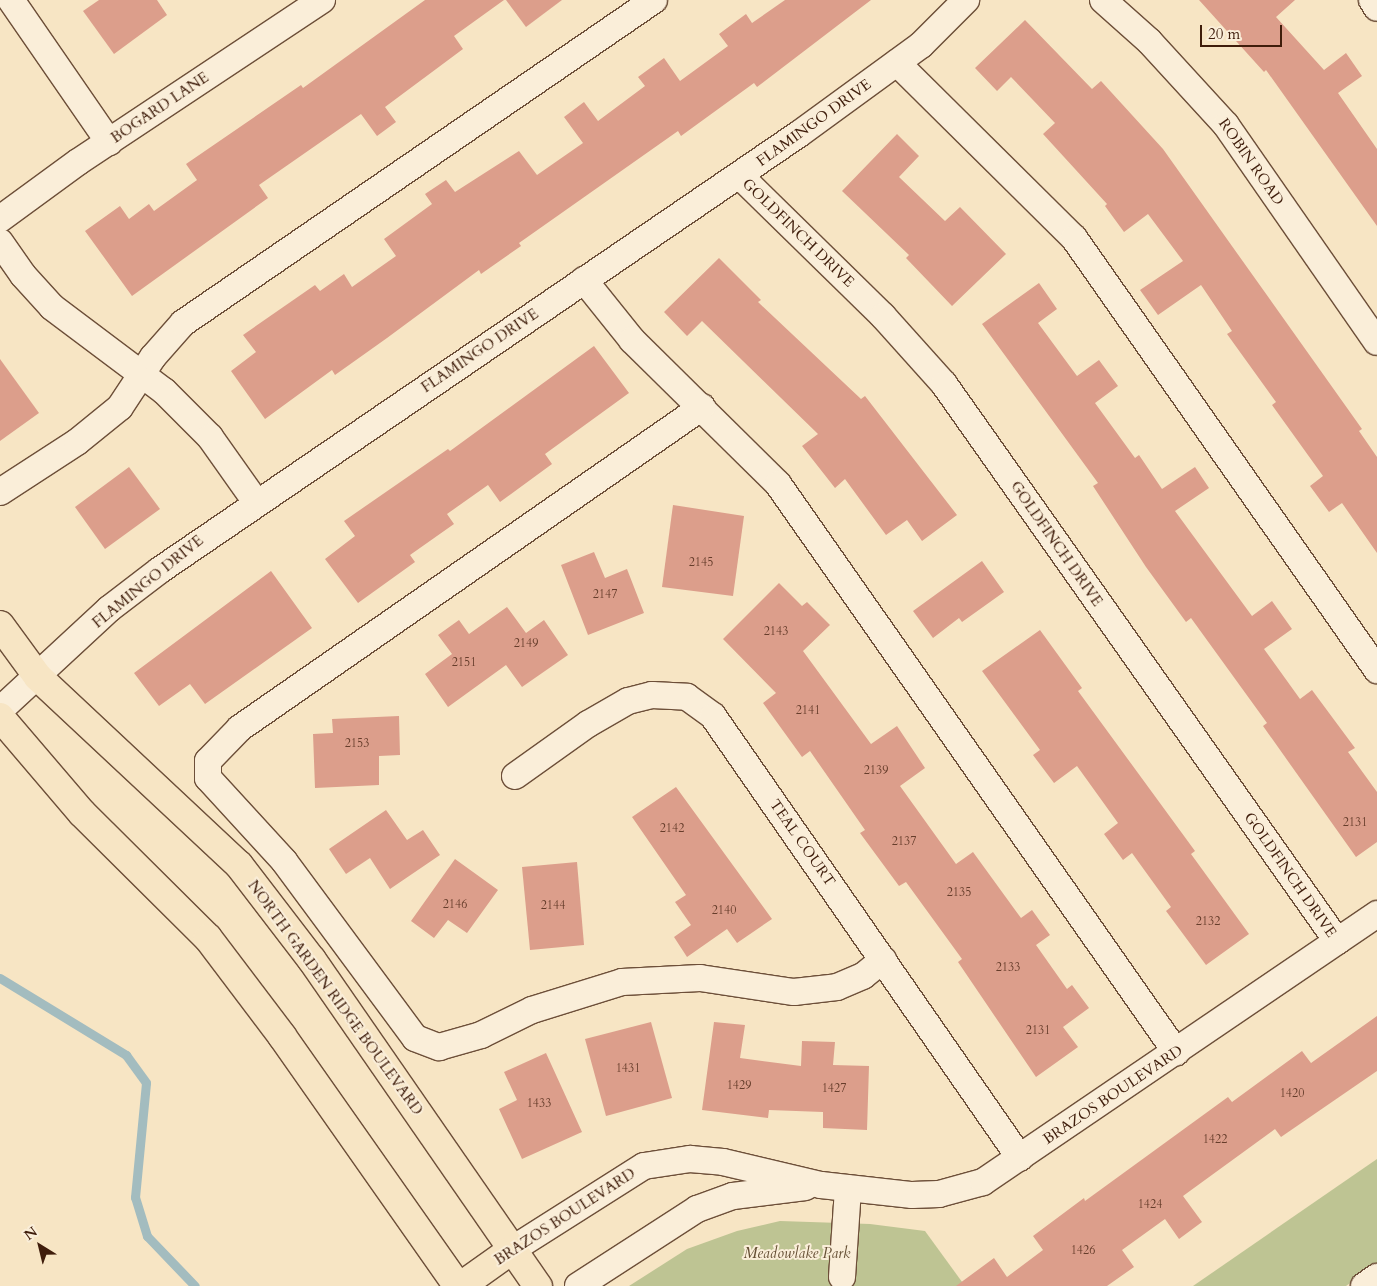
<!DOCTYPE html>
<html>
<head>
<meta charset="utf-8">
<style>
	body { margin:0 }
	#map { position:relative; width:1377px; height:1286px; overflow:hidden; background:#f7e5c4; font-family:Cardo,serif }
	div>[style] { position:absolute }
	.green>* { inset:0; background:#bec493 }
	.stream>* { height:9px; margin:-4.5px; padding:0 4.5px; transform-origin:4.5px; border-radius:4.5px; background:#a3bcbf }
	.building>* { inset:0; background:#dc9e8b }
	.roads { filter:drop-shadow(1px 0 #6d4f39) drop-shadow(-1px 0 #6d4f39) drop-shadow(0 1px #6d4f39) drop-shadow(0 -1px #6d4f39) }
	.minor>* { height:26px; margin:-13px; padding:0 13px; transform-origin:13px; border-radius:13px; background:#faeed9 }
	.major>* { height:28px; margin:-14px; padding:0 14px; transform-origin:14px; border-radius:14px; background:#f7e5c4 }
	span { translate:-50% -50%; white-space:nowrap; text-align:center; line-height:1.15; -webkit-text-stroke:4px #faeed9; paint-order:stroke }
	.number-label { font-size:12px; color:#663d2b }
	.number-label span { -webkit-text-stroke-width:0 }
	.street-label { font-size:15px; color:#3f1d0b }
	.park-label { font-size:15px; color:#654f34; font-style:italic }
	.north { position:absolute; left:15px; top:1221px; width:50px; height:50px; -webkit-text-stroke:4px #faeed9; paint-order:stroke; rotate:324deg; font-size:14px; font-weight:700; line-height:20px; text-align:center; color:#3f1d0b }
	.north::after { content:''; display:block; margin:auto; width:18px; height:22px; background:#3f1d0b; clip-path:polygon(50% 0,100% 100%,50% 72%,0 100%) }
	.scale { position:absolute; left:1200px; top:25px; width:82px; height:22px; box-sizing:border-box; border:2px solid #3f1d0b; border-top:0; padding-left:6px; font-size:15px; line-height:18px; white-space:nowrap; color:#3f1d0b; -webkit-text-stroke:4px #faeed9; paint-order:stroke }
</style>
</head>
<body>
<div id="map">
	<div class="green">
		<div style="clip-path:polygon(1377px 1159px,1377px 1264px,1346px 1286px,1193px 1286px)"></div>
		<div style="clip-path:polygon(780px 1221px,870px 1224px,925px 1231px,965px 1286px,629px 1286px,687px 1249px,737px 1231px)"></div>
	</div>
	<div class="stream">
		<div style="left:0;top:978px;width:148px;rotate:31.4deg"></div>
		<div style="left:126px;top:1055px;width:34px;rotate:54deg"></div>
		<div style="left:146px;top:1083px;width:115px;rotate:95.5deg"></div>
		<div style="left:135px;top:1197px;width:41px;rotate:72.9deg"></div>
		<div style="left:147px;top:1236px;width:69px;rotate:46.2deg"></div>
	</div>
	<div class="building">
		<div style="clip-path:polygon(99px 0,157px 0,167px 15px,114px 54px,83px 11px)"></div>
		<div style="clip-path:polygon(425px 0,504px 0,454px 36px,463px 49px,385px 107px,396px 122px,377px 136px,361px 114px,259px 185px,268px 198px,132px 296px,85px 231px,120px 206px,129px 219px,149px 204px,154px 211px,197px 180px,186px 164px,301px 85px,303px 88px)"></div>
		<div style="clip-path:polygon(506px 0,562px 0,526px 27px)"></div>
		<div style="clip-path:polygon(785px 0,871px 0,757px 87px,754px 83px,681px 136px,678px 131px,519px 243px,521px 246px,481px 274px,479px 270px,387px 338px,335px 375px,332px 370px,265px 419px,231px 371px,256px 352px,243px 335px,315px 285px,320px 291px,344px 274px,352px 287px,396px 256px,384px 239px,432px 204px,425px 194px,446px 180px,455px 192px,519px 151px,537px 175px,583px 143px,564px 117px,584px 102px,598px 121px,645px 86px,638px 77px,664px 58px,680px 81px,728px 46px,719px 34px,746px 14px,752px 23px)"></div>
		<div style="clip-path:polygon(1199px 0,1295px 0,1276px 17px,1324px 70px,1346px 53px,1362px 76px,1338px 93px,1377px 149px,1377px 226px,1266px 70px,1264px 72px)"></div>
		<div style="clip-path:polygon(1025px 20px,1092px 89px,1101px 81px,1163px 149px,1362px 429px,1359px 431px,1377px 457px,1377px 553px,1342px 503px,1329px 512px,1310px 486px,1323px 476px,1272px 405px,1276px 402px,1227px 334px,1232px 331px,1201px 285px,1158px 315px,1140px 290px,1183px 261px,1148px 214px,1124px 232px,1105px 206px,1107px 204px,1043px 134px,1055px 123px,1011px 77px,997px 91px,975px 68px)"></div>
		<div style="clip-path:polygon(897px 134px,919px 156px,899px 177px,945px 221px,960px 207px,1006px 254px,952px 306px,906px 258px,909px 255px,842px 191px)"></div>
		<div style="clip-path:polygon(719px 258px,761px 300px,758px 302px,861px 399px,865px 396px,957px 515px,922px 541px,907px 520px,886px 535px,845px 479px,835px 488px,802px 446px,818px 434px,702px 321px,687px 336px,664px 312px)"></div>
		<div style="clip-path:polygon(1039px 283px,1057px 309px,1038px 323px,1077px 376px,1099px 360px,1118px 386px,1095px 403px,1135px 458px,1139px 455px,1162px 489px,1195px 467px,1209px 488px,1175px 511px,1252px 616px,1272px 601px,1292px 629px,1264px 649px,1300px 699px,1312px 690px,1355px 748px,1348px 752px,1377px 792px,1377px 842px,1356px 857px,1263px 726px,1267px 723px,1191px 618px,1186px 622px,1146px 567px,1093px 486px,1098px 483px,982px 324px)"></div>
		<div style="clip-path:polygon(594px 346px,629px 393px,545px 454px,552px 464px,500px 502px,488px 485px,447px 514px,454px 524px,410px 555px,415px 562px,358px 603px,325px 559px,355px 536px,344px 521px,448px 449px,450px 451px)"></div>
		<div style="clip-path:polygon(0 359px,39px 413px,0 441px)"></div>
		<div style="clip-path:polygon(129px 467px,160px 509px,105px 549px,75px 507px)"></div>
		<div style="clip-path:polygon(673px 505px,744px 516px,733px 596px,662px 587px)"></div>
		<div style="clip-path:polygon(594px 552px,605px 578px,627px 569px,644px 613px,588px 635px,561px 565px)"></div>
		<div style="clip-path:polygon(982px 561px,1004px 592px,962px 622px,959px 618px,933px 638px,913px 611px)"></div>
		<div style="clip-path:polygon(271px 571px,312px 628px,205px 704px,190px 684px,159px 706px,134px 673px)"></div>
		<div style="clip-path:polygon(779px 583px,802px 606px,807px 602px,830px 625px,803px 651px,871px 744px,897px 726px,925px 768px,900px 786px,956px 864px,973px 852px,1021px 918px,1032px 910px,1050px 935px,1036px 945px,1067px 989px,1072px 985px,1089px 1008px,1063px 1027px,1078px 1047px,1036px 1077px,958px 962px,962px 959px,906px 882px,899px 886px,860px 833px,865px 830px,810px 751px,802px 757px,763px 703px,776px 693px,723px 639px)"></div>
		<div style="clip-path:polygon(507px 607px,526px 633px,544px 620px,568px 655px,522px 687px,506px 665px,448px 707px,425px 674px,452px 654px,438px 635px,459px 620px,469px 634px)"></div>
		<div style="clip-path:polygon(1040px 630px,1082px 688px,1078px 691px,1195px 851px,1191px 854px,1249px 934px,1206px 965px,1166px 911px,1171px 907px,1132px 853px,1123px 860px,1104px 834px,1118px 823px,1077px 766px,1054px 783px,1033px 755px,1040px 750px,982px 671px)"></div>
		<div style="clip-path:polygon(399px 716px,400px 755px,379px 756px,379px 785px,315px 788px,313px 734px,333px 733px,332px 719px)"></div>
		<div style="clip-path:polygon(676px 787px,772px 919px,737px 943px,727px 929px,687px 957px,674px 937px,691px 925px,675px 902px,686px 895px,632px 817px)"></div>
		<div style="clip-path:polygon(386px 810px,407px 840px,423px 830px,440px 855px,390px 889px,370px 858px,346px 874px,329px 849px)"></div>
		<div style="clip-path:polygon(455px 859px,498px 890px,467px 933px,448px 920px,434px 938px,411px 921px)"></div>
		<div style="clip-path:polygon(577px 862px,584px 945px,530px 950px,522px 867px)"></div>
		<div style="clip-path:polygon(1377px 1016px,1377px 1071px,1281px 1137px,1275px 1129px,1183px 1196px,1202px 1222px,1179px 1239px,1165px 1219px,1122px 1250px,1134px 1267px,1107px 1286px,956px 1286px,994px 1258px,1007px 1277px,1043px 1250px,1033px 1236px,1084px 1198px,1085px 1201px,1228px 1097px,1232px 1102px,1302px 1051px,1311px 1063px)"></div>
		<div style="clip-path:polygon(651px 1022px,672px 1098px,606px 1116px,585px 1039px)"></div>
		<div style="clip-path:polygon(714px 1022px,745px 1025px,740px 1058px,801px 1066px,802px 1041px,835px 1042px,833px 1065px,869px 1066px,867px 1130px,823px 1128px,823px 1112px,769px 1110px,768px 1118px,702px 1110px)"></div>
		<div style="clip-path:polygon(546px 1053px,582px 1132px,522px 1159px,499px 1109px,517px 1100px,504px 1072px)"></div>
	</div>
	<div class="roads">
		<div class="minor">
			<div style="left:11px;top:0;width:173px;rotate:55.4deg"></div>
			<div style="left:1103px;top:0;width:62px;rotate:41.7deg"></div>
			<div style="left:1149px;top:41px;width:114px;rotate:47.5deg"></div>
			<div style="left:1226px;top:125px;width:264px;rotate:55.2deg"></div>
			<div style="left:1372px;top:0;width:9px;rotate:58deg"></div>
			<div style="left:897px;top:63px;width:249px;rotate:44.7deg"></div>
			<div style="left:1074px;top:238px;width:528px;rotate:54.95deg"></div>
			<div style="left:740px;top:176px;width:200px;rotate:44.4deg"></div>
			<div style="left:883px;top:316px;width:91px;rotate:48.1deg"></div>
			<div style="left:944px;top:384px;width:682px;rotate:54.79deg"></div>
			<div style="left:0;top:219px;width:97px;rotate:-36.2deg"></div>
			<div style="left:78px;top:162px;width:293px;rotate:-33.6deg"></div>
			<div style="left:0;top:242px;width:40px;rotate:55.1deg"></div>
			<div style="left:23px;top:275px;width:43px;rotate:47.8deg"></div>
			<div style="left:52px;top:307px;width:140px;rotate:36.9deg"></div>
			<div style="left:164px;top:391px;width:65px;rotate:45deg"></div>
			<div style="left:210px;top:437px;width:80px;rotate:54.7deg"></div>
			<div style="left:584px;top:280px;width:77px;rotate:51.3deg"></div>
			<div style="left:632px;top:340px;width:205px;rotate:44.6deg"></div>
			<div style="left:778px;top:484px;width:694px;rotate:54.98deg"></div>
			<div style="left:702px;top:407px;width:563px;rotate:145.21deg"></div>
			<div style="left:240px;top:728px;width:46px;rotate:134.1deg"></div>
			<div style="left:208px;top:761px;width:17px;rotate:90deg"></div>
			<div style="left:208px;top:778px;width:113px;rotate:47.5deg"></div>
			<div style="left:284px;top:861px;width:220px;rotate:53.5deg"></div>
			<div style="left:415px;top:1038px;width:26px;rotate:21deg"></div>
			<div style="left:439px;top:1047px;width:44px;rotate:-15.9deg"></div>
			<div style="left:481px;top:1035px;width:57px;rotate:-26.1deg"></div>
			<div style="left:532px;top:1010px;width:94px;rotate:-17.3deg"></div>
			<div style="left:622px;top:982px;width:78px;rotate:-2.9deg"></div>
			<div style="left:700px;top:978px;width:95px;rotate:8.5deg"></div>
			<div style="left:794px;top:992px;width:43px;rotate:-6.6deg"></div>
			<div style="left:837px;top:987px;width:28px;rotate:-23deg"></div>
			<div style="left:863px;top:976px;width:26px;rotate:-39deg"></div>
			<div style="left:0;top:492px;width:92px;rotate:-33deg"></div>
			<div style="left:77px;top:442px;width:55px;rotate:-39.1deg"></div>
			<div style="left:120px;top:407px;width:60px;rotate:-56.6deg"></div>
			<div style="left:153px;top:357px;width:45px;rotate:-48.6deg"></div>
			<div style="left:183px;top:323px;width:571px;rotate:-34.44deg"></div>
			<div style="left:0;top:710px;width:149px;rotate:-42.8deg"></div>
			<div style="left:109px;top:609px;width:64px;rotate:-37.4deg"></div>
			<div style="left:160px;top:570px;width:774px;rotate:-34.31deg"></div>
			<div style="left:799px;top:134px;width:151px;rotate:-36.1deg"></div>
			<div style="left:921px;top:45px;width:64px;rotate:-45deg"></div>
			<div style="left:515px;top:776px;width:90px;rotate:-35.5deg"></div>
			<div style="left:588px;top:724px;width:46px;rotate:-29.9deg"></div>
			<div style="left:628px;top:701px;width:25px;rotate:-14deg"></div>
			<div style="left:652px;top:695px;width:35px;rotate:3deg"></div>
			<div style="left:687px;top:697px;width:32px;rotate:36deg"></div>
			<div style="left:713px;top:716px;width:538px;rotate:55.22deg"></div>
			<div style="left:513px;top:1249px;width:155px;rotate:-32.4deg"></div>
			<div style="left:644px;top:1166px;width:47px;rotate:-8.7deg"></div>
			<div style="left:690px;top:1159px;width:33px;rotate:5deg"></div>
			<div style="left:723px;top:1162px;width:101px;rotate:13.2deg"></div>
			<div style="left:821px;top:1185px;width:92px;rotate:6.3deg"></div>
			<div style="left:912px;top:1195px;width:27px;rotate:-2deg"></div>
			<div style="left:939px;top:1194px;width:46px;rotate:-15.3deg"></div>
			<div style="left:983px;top:1182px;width:477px;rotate:-34.2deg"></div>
			<div style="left:842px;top:1277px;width:89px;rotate:-86.1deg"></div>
			<div style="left:578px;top:1286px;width:142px;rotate:-32.9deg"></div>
			<div style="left:697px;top:1209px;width:38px;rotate:-20deg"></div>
			<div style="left:733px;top:1196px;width:73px;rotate:-7.1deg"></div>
			<div style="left:1364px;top:1286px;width:16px;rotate:-35deg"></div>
		</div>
		<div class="major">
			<div style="left:0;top:625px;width:64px;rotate:53.8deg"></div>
			<div style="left:38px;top:677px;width:275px;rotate:43.1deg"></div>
			<div style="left:239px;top:865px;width:120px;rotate:52.5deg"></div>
			<div style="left:312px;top:960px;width:397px;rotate:55.3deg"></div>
			<div style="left:0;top:717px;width:126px;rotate:49.5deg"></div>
			<div style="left:82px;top:813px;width:177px;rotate:44.8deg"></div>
			<div style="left:208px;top:938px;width:123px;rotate:52.9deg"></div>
			<div style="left:282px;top:1036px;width:306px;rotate:54.9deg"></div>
			<div style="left:461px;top:1286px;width:64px;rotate:-35.4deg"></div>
		</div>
	</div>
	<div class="number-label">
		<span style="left:701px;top:563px">2145</span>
		<span style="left:605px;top:595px">2147</span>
		<span style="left:776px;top:632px">2143</span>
		<span style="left:526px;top:644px">2149</span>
		<span style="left:464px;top:663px">2151</span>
		<span style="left:808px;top:711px">2141</span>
		<span style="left:357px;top:744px">2153</span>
		<span style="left:876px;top:771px">2139</span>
		<span style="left:1355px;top:823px">2131</span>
		<span style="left:672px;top:829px">2142</span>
		<span style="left:904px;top:842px">2137</span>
		<span style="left:959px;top:893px">2135</span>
		<span style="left:455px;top:905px">2146</span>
		<span style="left:553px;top:906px">2144</span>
		<span style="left:724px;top:911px">2140</span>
		<span style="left:1208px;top:922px">2132</span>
		<span style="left:1008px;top:968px">2133</span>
		<span style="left:1038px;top:1031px">2131</span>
		<span style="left:628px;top:1069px">1431</span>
		<span style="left:739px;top:1086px">1429</span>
		<span style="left:834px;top:1089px">1427</span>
		<span style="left:1292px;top:1094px">1420</span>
		<span style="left:539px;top:1104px">1433</span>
		<span style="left:1215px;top:1140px">1422</span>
		<span style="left:1150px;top:1205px">1424</span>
		<span style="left:1083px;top:1251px">1426</span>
	</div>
	<div class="street-label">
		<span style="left:160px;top:108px;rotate:-34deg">BOGARD LANE</span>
		<span style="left:814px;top:123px;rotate:-36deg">FLAMINGO DRIVE</span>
		<span style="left:1251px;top:162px;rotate:55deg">ROBIN ROAD</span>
		<span style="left:798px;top:233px;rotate:44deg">GOLDFINCH DRIVE</span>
		<span style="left:480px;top:351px;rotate:-34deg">FLAMINGO DRIVE</span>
		<span style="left:1056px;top:544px;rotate:55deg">GOLDFINCH DRIVE</span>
		<span style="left:148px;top:582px;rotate:-39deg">FLAMINGO DRIVE</span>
		<span style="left:802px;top:843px;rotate:55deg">TEAL COURT</span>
		<span style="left:1290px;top:875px;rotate:55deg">GOLDFINCH DRIVE</span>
		<span style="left:335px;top:998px;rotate:54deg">NORTH GARDEN RIDGE BOULEVARD</span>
		<span style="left:1113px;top:1095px;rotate:-34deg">BRAZOS BOULEVARD</span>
		<span style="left:565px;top:1217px;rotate:-33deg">BRAZOS BOULEVARD</span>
	</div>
	<div class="park-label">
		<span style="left:797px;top:1254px">Meadowlake Park</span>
	</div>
	<div class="north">N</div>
	<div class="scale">20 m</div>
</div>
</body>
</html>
